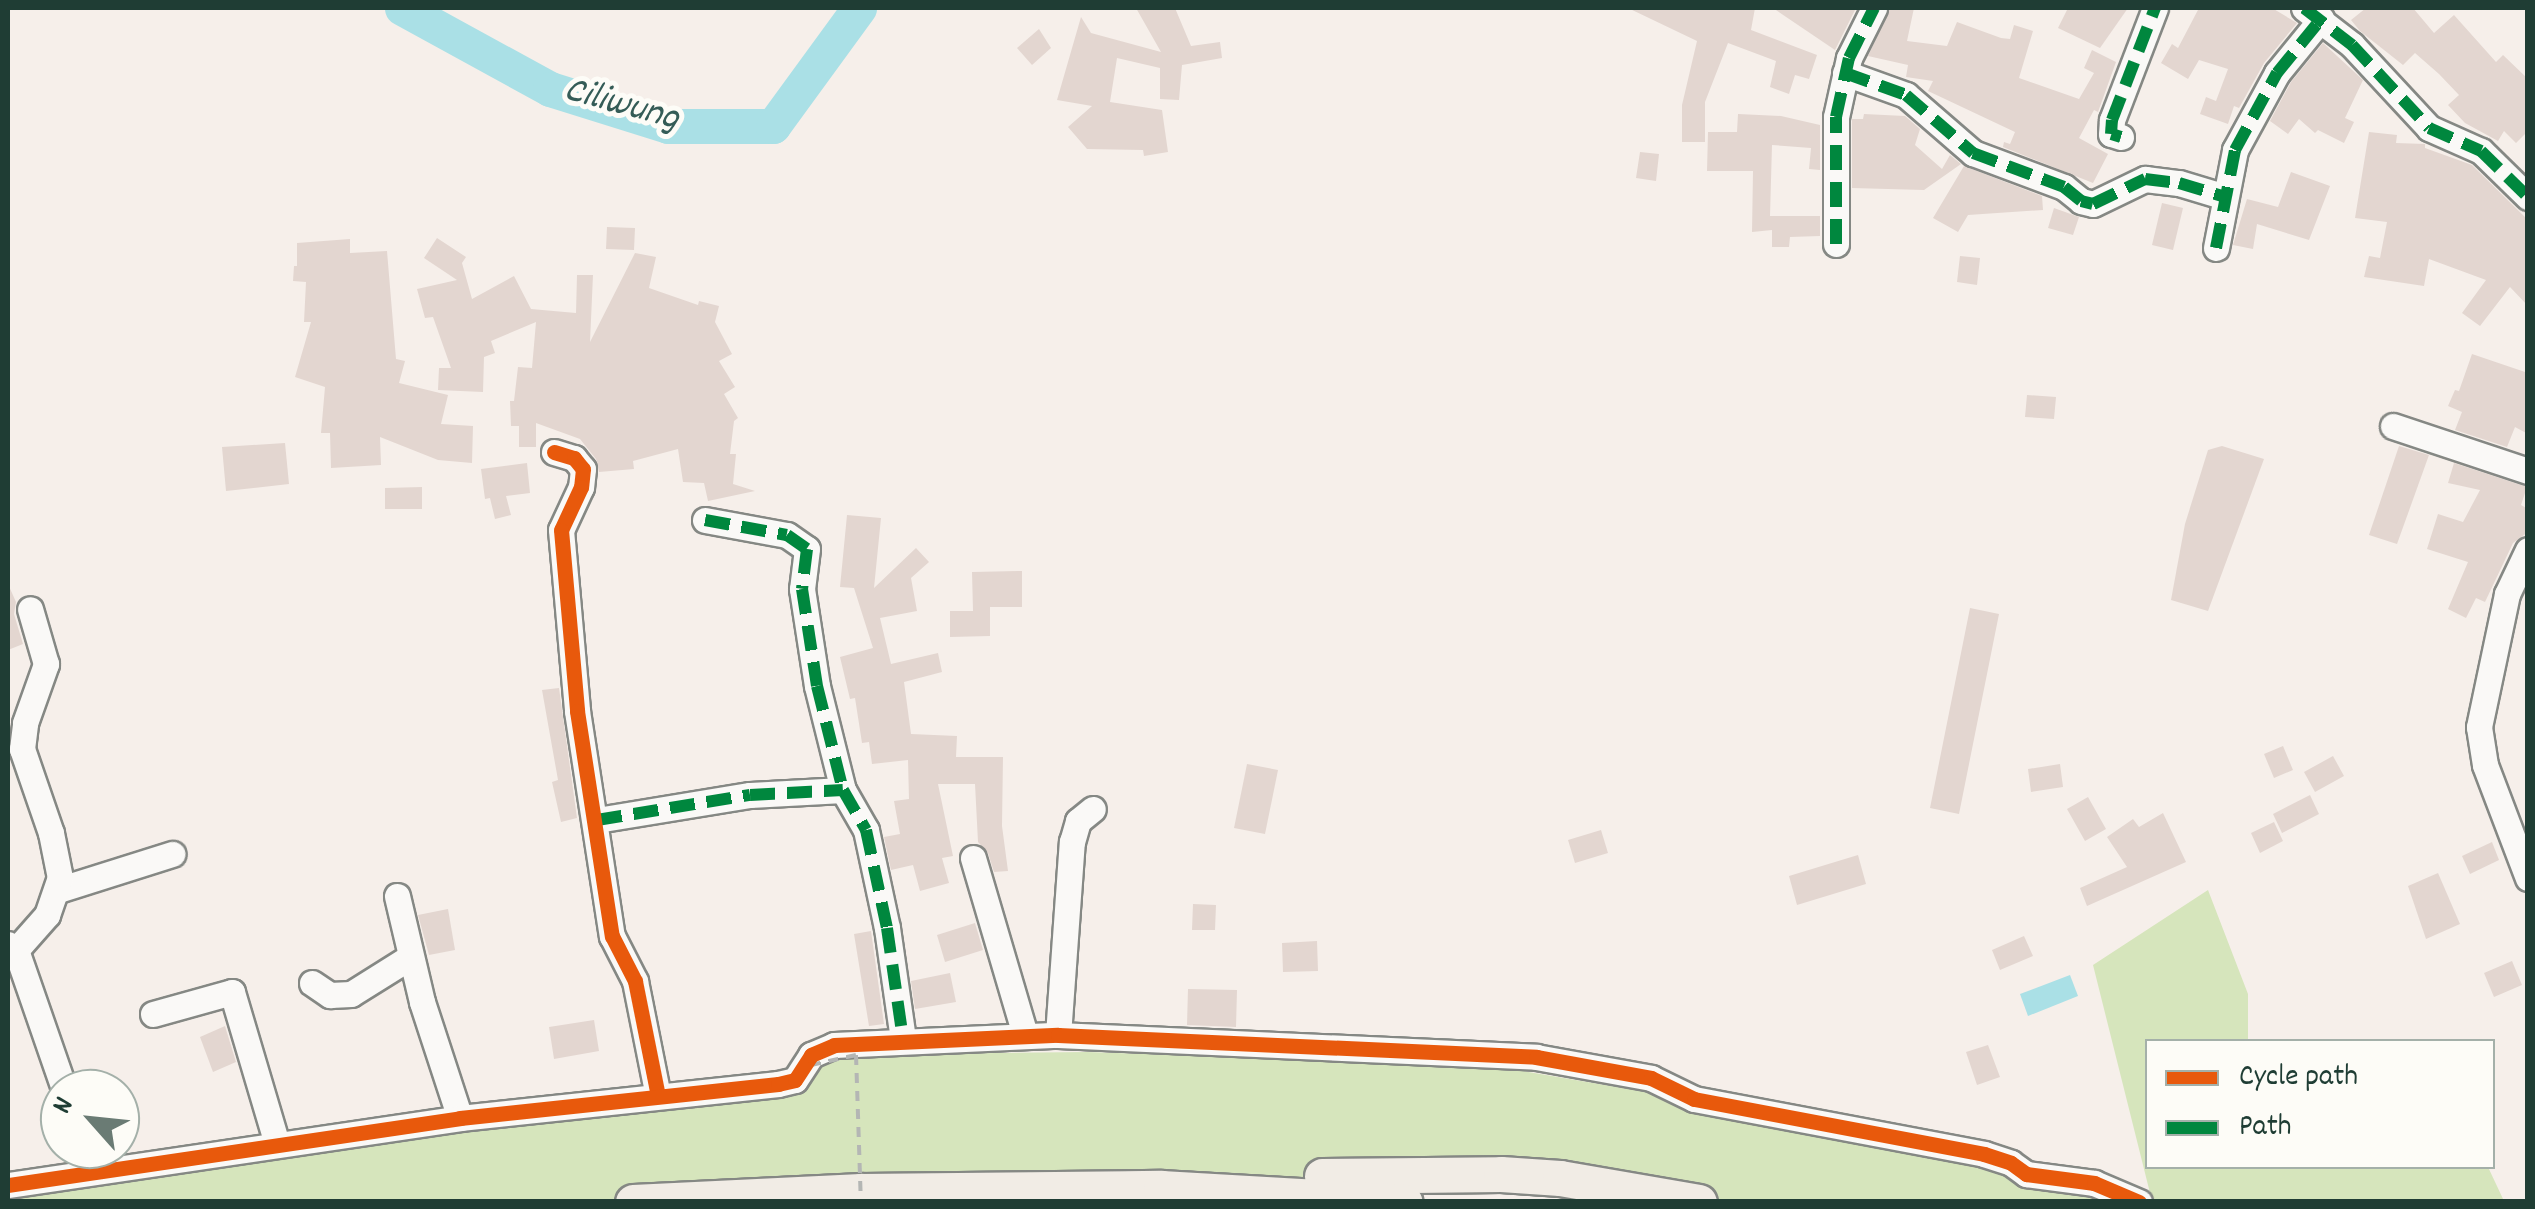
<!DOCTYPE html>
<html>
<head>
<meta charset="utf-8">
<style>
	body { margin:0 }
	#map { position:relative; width:2535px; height:1209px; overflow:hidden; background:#f6efea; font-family:Dekko,sans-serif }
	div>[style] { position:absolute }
	.green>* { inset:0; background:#d6e5bc }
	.water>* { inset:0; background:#aae0e6 }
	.river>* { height:35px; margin:-17.5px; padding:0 17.5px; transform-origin:17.5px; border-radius:17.5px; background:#aae0e6 }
	.building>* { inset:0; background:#e3d6d0 }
	.roads { filter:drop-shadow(2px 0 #858884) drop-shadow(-2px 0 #858884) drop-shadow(0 2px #858884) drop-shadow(0 -2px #858884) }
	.minor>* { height:25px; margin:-12.5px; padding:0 12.5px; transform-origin:12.5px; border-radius:12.5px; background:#faf9f7 }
	.highway>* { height:35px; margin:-17.5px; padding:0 17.5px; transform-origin:17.5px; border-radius:17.5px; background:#f1ece5 }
	.path-bridge>* { height:4px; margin-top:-2px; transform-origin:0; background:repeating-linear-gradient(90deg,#b4b6b4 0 10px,transparent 0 18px) }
	.quiet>* { height:12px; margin-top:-6px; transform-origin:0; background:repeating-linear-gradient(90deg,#00873e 0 25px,transparent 0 37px) }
	.cycleway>* { height:15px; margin:-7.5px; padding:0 7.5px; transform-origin:7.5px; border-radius:7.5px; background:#e8590c }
	span { translate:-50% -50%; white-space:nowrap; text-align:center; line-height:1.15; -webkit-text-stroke:10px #fdfcf7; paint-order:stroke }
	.water-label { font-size:38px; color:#345c57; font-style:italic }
	.frame { position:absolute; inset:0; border:10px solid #1f3d34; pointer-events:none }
	.legend { position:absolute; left:2145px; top:1039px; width:350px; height:130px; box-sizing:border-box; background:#fdfcf7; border:2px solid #a4b0a9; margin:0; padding:12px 18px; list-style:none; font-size:30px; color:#1f3d34 }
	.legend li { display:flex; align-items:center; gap:20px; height:50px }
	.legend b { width:50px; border:2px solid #a4b0a9 }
	.north { position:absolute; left:40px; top:1069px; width:100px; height:100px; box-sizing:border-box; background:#fdfcf7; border:2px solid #a4b0a9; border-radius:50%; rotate:297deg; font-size:28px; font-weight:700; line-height:40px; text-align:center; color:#1f3d34 }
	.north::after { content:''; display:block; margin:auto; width:35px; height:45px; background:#6a7b74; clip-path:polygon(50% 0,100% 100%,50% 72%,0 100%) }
</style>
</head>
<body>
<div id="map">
	<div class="green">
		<div style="clip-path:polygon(2208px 890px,2248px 994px,2248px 1041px,2148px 1042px,2148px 1166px,2488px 1167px,2504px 1201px,2152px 1201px,2093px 965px)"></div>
		<div style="clip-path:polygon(861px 1041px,859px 1059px,908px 1054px,1087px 1052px,1494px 1066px,1892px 1134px,2139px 1201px,1699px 1202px,1318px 1176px,1161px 1188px,633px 1202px,8px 1202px,8px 1185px,798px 1077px)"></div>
	</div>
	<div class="water">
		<div style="clip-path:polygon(2070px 975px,2078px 996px,2028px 1016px,2020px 994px)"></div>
	</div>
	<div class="river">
		<div style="left:402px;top:8px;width:169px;rotate:28.7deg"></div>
		<div style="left:550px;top:89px;width:124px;rotate:17.4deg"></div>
		<div style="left:668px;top:126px;width:105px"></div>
		<div style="left:773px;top:126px;width:146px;rotate:-53.9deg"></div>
	</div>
	<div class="building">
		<div style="clip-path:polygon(1136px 8px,1175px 8px,1191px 46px,1220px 42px,1222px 58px,1182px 65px,1179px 100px,1160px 99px,1160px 68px,1117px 58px,1110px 102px,1162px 110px,1168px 152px,1144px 156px,1143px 150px,1087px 149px,1068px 127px,1092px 106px,1057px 100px,1081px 17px,1091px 33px,1161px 52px)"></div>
		<div style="clip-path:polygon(1628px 8px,1755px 8px,1751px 30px,1817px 55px,1809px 79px,1795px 75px,1789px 94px,1770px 87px,1776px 61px,1728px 43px,1705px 102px,1705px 142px,1682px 142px,1682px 105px,1697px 41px)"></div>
		<div style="clip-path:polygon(1773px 8px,1856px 8px,1835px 50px)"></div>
		<div style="clip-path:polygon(1890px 8px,1914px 8px,1907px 41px,1947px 46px,1957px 22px,2001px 38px,2010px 39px,2014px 25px,2033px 31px,2019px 78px,2079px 99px,2094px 73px,2084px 68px,2092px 50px,2116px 62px,2098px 112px,2094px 110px,2079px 138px,2108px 154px,2093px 183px,2003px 147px,2004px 142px,2010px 144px,2015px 132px,1928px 91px,1933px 81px,1906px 77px,1908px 65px,1868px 56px)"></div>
		<div style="clip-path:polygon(2068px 8px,2128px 8px,2100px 48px,2058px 28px)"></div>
		<div style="clip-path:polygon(2199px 8px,2272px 8px,2297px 23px,2264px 63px,2239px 108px,2234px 106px,2228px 124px,2200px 114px,2206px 97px,2216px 101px,2228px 69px,2199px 60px,2188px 79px,2161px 63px,2172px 44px,2178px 48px)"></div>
		<div style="clip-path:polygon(2366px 8px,2413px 8px,2434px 33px,2454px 15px,2496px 62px,2503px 55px,2528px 79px,2528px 131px,2516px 143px,2504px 131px,2498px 141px,2465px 123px,2448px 105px,2459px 95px,2439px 74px,2415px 53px,2403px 65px,2360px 31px,2351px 20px)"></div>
		<div style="clip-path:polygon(1039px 29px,1051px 48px,1032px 65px,1017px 48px)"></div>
		<div style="clip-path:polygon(2323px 43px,2363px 80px,2345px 118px,2354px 122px,2344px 143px,2318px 130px,2315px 133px,2299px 119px,2288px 134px,2270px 121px,2291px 82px)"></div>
		<div style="clip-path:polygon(1738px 114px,1781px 116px,1820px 125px,1820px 170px,1809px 169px,1811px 148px,1772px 145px,1770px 216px,1820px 216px,1820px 236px,1790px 237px,1789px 247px,1772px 247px,1772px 230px,1752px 232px,1753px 171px,1707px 171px,1708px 132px,1737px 132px)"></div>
		<div style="clip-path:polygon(1864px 114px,1905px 116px,1920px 129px,1915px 145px,1942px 169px,1950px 155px,1961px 164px,1924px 190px,1852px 188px,1852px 119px,1863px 119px)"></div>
		<div style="clip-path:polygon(2369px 132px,2397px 135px,2396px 143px,2425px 144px,2425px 148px,2472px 165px,2528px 220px,2528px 306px,2510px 287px,2480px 326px,2462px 313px,2486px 280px,2429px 259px,2424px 286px,2364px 277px,2369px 256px,2380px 258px,2387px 222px,2355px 218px)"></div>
		<div style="clip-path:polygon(1640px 152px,1659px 154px,1656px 181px,1636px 178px)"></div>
		<div style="clip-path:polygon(1964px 166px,2042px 196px,2043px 210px,1968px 215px,1958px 232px,1933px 218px)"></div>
		<div style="clip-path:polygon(2291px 172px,2330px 186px,2309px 240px,2257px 224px,2253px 249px,2233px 245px,2247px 199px,2278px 207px)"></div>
		<div style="clip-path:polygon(2162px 203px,2183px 208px,2173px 250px,2152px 245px)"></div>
		<div style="clip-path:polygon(2054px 208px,2079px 217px,2073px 235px,2048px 228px)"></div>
		<div style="clip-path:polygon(607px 227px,635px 228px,634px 250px,606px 249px)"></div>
		<div style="clip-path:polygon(437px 238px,466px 257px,462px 263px,472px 299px,514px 276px,531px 309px,576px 313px,577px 275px,593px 275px,590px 342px,635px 253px,656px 257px,649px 288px,698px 305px,699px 301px,719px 306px,715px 322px,732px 354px,719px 361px,735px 387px,724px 394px,738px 418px,734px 421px,730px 454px,736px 454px,733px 484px,755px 491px,708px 501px,704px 483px,683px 482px,678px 449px,633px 461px,634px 469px,599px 472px,596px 459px,580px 439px,536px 423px,536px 447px,519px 447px,519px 426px,511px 426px,510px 401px,514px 401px,518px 367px,532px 368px,536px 322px,491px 341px,495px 353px,484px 357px,483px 392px,438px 390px,439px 368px,451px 368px,433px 317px,425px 318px,417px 289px,457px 280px,424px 258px)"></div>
		<div style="clip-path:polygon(350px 239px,350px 253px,387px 251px,396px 359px,405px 361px,399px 383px,448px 395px,441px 424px,473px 426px,472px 463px,438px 460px,380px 437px,381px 465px,331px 468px,330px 433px,321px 433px,325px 387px,295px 377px,311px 322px,304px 322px,306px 282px,293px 281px,294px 266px,297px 266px,297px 243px)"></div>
		<div style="clip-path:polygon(1960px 256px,1980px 258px,1977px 285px,1957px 282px)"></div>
		<div style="clip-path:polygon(2472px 354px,2528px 373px,2528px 434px,2515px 427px,2507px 447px,2455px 430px,2462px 412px,2448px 406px,2455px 390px,2459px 391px)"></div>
		<div style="clip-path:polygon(2027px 395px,2056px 397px,2054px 419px,2025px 417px)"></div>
		<div style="clip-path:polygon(285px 443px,289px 484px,226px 491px,222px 447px)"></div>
		<div style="clip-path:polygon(2222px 446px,2264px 459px,2208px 611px,2171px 600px,2185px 524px,2208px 450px)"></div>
		<div style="clip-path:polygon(2399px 446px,2429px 455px,2397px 544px,2369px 535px)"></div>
		<div style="clip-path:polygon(527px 463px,530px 493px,506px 496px,511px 515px,495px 519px,490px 498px,485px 499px,481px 469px)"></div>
		<div style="clip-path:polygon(2454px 463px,2527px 487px,2521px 505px,2528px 509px,2528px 532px,2513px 543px,2485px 602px,2476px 598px,2466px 618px,2448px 609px,2468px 562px,2427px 549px,2438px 514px,2463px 522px,2480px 490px,2448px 483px)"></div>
		<div style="clip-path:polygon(422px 487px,422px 509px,385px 509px,385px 488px)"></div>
		<div style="clip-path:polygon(847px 515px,881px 518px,874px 588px,916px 548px,929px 562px,911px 578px,917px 611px,880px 618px,891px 664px,938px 653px,942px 672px,904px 682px,911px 734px,957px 736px,956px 757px,1003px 757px,1002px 826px,1008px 871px,994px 872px,988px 853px,978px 842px,975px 784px,938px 784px,953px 856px,942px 858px,949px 883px,920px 891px,913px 865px,891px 870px,884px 837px,900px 834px,894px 801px,909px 799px,908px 760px,872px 764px,869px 742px,862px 743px,855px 698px,850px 699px,840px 657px,873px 648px,854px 588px,840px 587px)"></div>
		<div style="clip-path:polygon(1022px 571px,1022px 607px,990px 607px,990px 636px,950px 637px,950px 611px,973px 611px,972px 572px)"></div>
		<div style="clip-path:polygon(8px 584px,16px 602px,14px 614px,23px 644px,8px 650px)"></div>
		<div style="clip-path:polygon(1970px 608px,1999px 614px,1959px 814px,1930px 808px)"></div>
		<div style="clip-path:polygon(559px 688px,577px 818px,561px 822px,552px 782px,558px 780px,542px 690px)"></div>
		<div style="clip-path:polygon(2283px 746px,2293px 770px,2274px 778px,2264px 754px)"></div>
		<div style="clip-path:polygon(2333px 756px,2344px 776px,2315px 792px,2304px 772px)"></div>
		<div style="clip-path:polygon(1247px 764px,1278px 770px,1265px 834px,1234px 828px)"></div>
		<div style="clip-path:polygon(2060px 764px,2063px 787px,2031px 792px,2028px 769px)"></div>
		<div style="clip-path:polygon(2310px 795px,2319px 814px,2282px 833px,2273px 814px)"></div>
		<div style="clip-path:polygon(2088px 797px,2106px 829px,2085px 841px,2067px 809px)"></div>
		<div style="clip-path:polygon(2163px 813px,2186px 862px,2087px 906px,2080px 888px,2127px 867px,2107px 837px,2133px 819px,2139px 827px)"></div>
		<div style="clip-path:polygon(2274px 822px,2283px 841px,2260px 853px,2251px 833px)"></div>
		<div style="clip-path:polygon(1601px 830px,1608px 853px,1575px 863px,1568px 840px)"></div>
		<div style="clip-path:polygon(2492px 842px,2499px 860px,2470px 874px,2462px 856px)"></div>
		<div style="clip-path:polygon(1858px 855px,1866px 884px,1797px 905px,1789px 876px)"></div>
		<div style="clip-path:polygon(2438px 873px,2460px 924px,2426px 939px,2408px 886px)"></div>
		<div style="clip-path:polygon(1193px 904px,1216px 905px,1215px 930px,1192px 930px)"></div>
		<div style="clip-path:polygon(448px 909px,455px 950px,429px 955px,418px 915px)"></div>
		<div style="clip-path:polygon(975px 923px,983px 950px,945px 962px,937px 935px)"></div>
		<div style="clip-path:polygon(871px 931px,884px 1024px,869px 1026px,854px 934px)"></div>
		<div style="clip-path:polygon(2024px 936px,2033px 956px,2000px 970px,1992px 950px)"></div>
		<div style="clip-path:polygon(1317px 941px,1318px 971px,1283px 972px,1282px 943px)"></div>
		<div style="clip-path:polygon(2512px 961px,2522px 985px,2494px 997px,2484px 973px)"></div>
		<div style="clip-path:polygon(950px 973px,956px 1002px,915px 1009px,911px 981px)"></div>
		<div style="clip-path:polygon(1188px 989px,1237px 990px,1236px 1027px,1187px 1025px)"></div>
		<div style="clip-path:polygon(594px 1020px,599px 1051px,554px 1059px,549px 1027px)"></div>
		<div style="clip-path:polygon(225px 1026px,236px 1062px,213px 1072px,200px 1037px)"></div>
		<div style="clip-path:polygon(1988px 1045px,2000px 1077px,1977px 1085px,1966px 1052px)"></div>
	</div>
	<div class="roads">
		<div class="minor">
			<div style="left:2304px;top:8px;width:61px;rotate:37.6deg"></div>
			<div style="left:2352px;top:45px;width:113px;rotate:47.1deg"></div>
			<div style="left:2429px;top:128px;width:57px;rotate:23.9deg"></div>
			<div style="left:2481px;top:151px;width:66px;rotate:44.4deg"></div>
			<div style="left:1845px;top:73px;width:65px;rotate:19.8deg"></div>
			<div style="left:1906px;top:95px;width:89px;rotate:40.9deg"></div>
			<div style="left:1973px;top:153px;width:97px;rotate:20.5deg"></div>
			<div style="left:2064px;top:187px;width:22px;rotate:39deg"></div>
			<div style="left:2081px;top:201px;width:12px;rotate:14deg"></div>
			<div style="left:2093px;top:204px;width:58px;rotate:-25.7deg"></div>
			<div style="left:2145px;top:179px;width:34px;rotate:7deg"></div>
			<div style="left:2179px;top:183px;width:45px;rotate:16.8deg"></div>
			<div style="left:2121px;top:137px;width:10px;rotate:-163deg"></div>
			<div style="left:2111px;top:134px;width:14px;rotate:-86deg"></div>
			<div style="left:2112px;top:120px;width:120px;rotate:-69deg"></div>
			<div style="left:1836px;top:244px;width:127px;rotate:-90deg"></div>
			<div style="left:1836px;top:117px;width:60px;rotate:-77.6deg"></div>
			<div style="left:1849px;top:58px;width:56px;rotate:-63.4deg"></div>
			<div style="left:2216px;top:248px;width:100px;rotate:-79deg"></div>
			<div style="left:2235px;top:150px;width:88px;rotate:-61.4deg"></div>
			<div style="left:2277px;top:73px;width:70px;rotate:-50.8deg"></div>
			<div style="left:2393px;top:426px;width:142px;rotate:18.4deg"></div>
			<div style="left:554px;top:452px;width:21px;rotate:17deg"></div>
			<div style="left:574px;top:458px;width:14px;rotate:51deg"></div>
			<div style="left:583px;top:469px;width:18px;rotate:96deg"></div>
			<div style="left:581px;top:487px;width:47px;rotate:114.9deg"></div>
			<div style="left:561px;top:530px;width:182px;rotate:84.9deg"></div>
			<div style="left:577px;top:711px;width:228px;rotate:81.2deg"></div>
			<div style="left:612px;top:936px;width:51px;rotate:62.9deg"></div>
			<div style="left:635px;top:981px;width:117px;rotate:78.7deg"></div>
			<div style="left:705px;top:520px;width:83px;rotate:10.4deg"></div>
			<div style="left:787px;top:535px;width:24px;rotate:35deg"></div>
			<div style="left:807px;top:549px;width:40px;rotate:97.1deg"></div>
			<div style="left:802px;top:589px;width:98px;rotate:81.2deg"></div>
			<div style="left:817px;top:686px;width:107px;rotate:76deg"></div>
			<div style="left:843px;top:790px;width:46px;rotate:60.1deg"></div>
			<div style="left:866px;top:830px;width:100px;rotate:77.9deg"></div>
			<div style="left:887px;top:928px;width:112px;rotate:81.8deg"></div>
			<div style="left:2528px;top:550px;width:49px;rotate:115.5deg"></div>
			<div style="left:2507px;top:594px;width:136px;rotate:101.9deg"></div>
			<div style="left:2479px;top:727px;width:38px;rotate:81deg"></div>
			<div style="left:2485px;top:765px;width:121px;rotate:69.2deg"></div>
			<div style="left:597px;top:820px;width:155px;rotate:-9.3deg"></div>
			<div style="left:750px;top:795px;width:93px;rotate:-3.1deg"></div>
			<div style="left:973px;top:858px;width:184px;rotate:73.6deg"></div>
			<div style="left:58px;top:890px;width:120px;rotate:-17.5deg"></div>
			<div style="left:397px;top:896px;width:109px;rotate:76.7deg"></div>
			<div style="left:422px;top:1002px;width:122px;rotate:71.9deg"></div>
			<div style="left:8px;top:944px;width:10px;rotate:37deg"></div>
			<div style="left:16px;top:950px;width:147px;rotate:70.9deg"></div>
			<div style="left:16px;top:950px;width:47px;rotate:-48.5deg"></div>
			<div style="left:47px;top:915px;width:39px;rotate:-71deg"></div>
			<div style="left:60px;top:878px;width:46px;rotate:-101.3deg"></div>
			<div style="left:51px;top:833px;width:89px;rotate:-109deg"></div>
			<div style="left:22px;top:749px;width:26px;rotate:-83deg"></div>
			<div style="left:25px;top:723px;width:63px;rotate:-70.4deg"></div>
			<div style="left:46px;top:664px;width:57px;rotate:-106.2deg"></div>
			<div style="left:312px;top:983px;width:22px;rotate:34deg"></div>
			<div style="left:330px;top:995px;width:21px;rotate:-3deg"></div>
			<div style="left:351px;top:994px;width:70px;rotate:-32.1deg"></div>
			<div style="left:153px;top:1014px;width:82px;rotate:-15.6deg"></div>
			<div style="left:232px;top:992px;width:159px;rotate:73.5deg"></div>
			<div style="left:1058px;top:1035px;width:194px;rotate:-85.9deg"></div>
			<div style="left:1072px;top:842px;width:22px;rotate:-74deg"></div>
			<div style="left:1078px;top:821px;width:19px;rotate:-39deg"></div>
			<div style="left:8px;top:1185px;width:457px;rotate:-8.4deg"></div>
			<div style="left:460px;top:1118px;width:320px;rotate:-6.1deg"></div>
			<div style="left:778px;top:1084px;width:17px;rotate:-13deg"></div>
			<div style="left:795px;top:1080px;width:30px;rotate:-57deg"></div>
			<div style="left:811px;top:1055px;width:25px;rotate:-23deg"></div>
			<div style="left:834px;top:1045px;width:224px;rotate:-2.6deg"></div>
			<div style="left:1058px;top:1035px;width:479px;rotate:2.6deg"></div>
			<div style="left:1536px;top:1057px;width:117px;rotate:10.3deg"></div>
			<div style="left:1651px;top:1078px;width:48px;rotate:26deg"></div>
			<div style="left:1694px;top:1099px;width:295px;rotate:10.7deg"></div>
			<div style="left:1984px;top:1154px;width:28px;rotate:18deg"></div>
			<div style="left:2011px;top:1163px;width:19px;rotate:36deg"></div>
			<div style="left:2026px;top:1174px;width:69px;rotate:7.5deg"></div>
			<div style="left:2094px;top:1183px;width:49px;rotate:22.9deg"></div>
		</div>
		<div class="highway">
			<div style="left:1322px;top:1176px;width:179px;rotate:-0.6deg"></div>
			<div style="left:1501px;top:1174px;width:59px;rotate:3.9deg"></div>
			<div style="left:1560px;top:1178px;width:141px;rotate:9.8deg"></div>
			<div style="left:633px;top:1202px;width:228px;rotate:-2.8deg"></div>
			<div style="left:861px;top:1191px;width:300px;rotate:-0.6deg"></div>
			<div style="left:1161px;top:1188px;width:244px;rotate:3.3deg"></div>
		</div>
	</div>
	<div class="path-bridge">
		<div style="left:811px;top:1065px;width:46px;rotate:-12.5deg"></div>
		<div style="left:856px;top:1055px;width:147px;rotate:88.1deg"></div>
	</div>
	<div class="quiet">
		<div style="left:2304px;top:8px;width:61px;rotate:37.6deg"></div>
		<div style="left:2352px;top:45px;width:113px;rotate:47.1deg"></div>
		<div style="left:2429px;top:128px;width:57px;rotate:23.9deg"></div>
		<div style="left:2481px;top:151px;width:66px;rotate:44.4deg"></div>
		<div style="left:1845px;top:73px;width:65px;rotate:19.8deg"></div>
		<div style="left:1906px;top:95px;width:89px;rotate:40.9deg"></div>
		<div style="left:1973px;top:153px;width:97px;rotate:20.5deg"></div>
		<div style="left:2064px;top:187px;width:22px;rotate:39deg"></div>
		<div style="left:2081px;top:201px;width:12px;rotate:14deg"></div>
		<div style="left:2093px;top:204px;width:58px;rotate:-25.7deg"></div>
		<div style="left:2145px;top:179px;width:34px;rotate:7deg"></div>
		<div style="left:2179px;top:183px;width:45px;rotate:16.8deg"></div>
		<div style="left:2121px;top:137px;width:10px;rotate:-163deg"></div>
		<div style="left:2111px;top:134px;width:14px;rotate:-86deg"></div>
		<div style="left:2112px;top:120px;width:120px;rotate:-69deg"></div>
		<div style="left:1836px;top:244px;width:127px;rotate:-90deg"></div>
		<div style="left:1836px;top:117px;width:60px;rotate:-77.6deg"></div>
		<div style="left:1849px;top:58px;width:56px;rotate:-63.4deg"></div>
		<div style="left:2216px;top:248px;width:100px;rotate:-79deg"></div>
		<div style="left:2235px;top:150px;width:88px;rotate:-61.4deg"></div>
		<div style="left:2277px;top:73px;width:70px;rotate:-50.8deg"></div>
		<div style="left:705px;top:520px;width:83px;rotate:10.4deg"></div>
		<div style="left:787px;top:535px;width:24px;rotate:35deg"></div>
		<div style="left:807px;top:549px;width:40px;rotate:97.1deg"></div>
		<div style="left:802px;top:589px;width:98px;rotate:81.2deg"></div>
		<div style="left:817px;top:686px;width:107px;rotate:76deg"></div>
		<div style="left:843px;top:790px;width:46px;rotate:60.1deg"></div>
		<div style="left:866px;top:830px;width:100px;rotate:77.9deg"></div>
		<div style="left:887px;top:928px;width:112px;rotate:81.8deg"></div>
		<div style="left:597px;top:820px;width:155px;rotate:-9.3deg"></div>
		<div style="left:750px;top:795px;width:93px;rotate:-3.1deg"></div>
	</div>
	<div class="cycleway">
		<div style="left:554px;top:452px;width:21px;rotate:17deg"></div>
		<div style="left:574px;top:458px;width:14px;rotate:51deg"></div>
		<div style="left:583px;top:469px;width:18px;rotate:96deg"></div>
		<div style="left:581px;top:487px;width:47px;rotate:114.9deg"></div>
		<div style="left:561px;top:530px;width:182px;rotate:84.9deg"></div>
		<div style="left:577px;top:711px;width:228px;rotate:81.2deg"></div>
		<div style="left:612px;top:936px;width:51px;rotate:62.9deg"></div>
		<div style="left:635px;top:981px;width:117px;rotate:78.7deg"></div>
		<div style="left:8px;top:1185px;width:457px;rotate:-8.4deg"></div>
		<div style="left:460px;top:1118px;width:320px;rotate:-6.1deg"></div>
		<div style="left:778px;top:1084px;width:17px;rotate:-13deg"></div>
		<div style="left:795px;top:1080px;width:30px;rotate:-57deg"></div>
		<div style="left:811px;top:1055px;width:25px;rotate:-23deg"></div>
		<div style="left:834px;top:1045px;width:224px;rotate:-2.6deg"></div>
		<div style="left:1058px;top:1035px;width:479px;rotate:2.6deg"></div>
		<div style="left:1536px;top:1057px;width:117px;rotate:10.3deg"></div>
		<div style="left:1651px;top:1078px;width:48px;rotate:26deg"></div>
		<div style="left:1694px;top:1099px;width:295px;rotate:10.7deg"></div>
		<div style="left:1984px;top:1154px;width:28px;rotate:18deg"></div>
		<div style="left:2011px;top:1163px;width:19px;rotate:36deg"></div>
		<div style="left:2026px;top:1174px;width:69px;rotate:7.5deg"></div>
		<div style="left:2094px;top:1183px;width:49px;rotate:22.9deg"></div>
	</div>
	<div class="water-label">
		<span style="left:621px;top:106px;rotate:15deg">Ciliwung</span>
	</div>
	<div class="frame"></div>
	<ul class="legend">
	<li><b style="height:12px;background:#e8590c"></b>Cycle path</li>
	<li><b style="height:12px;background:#00873e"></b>Path</li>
	</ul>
	<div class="north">N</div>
</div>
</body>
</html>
